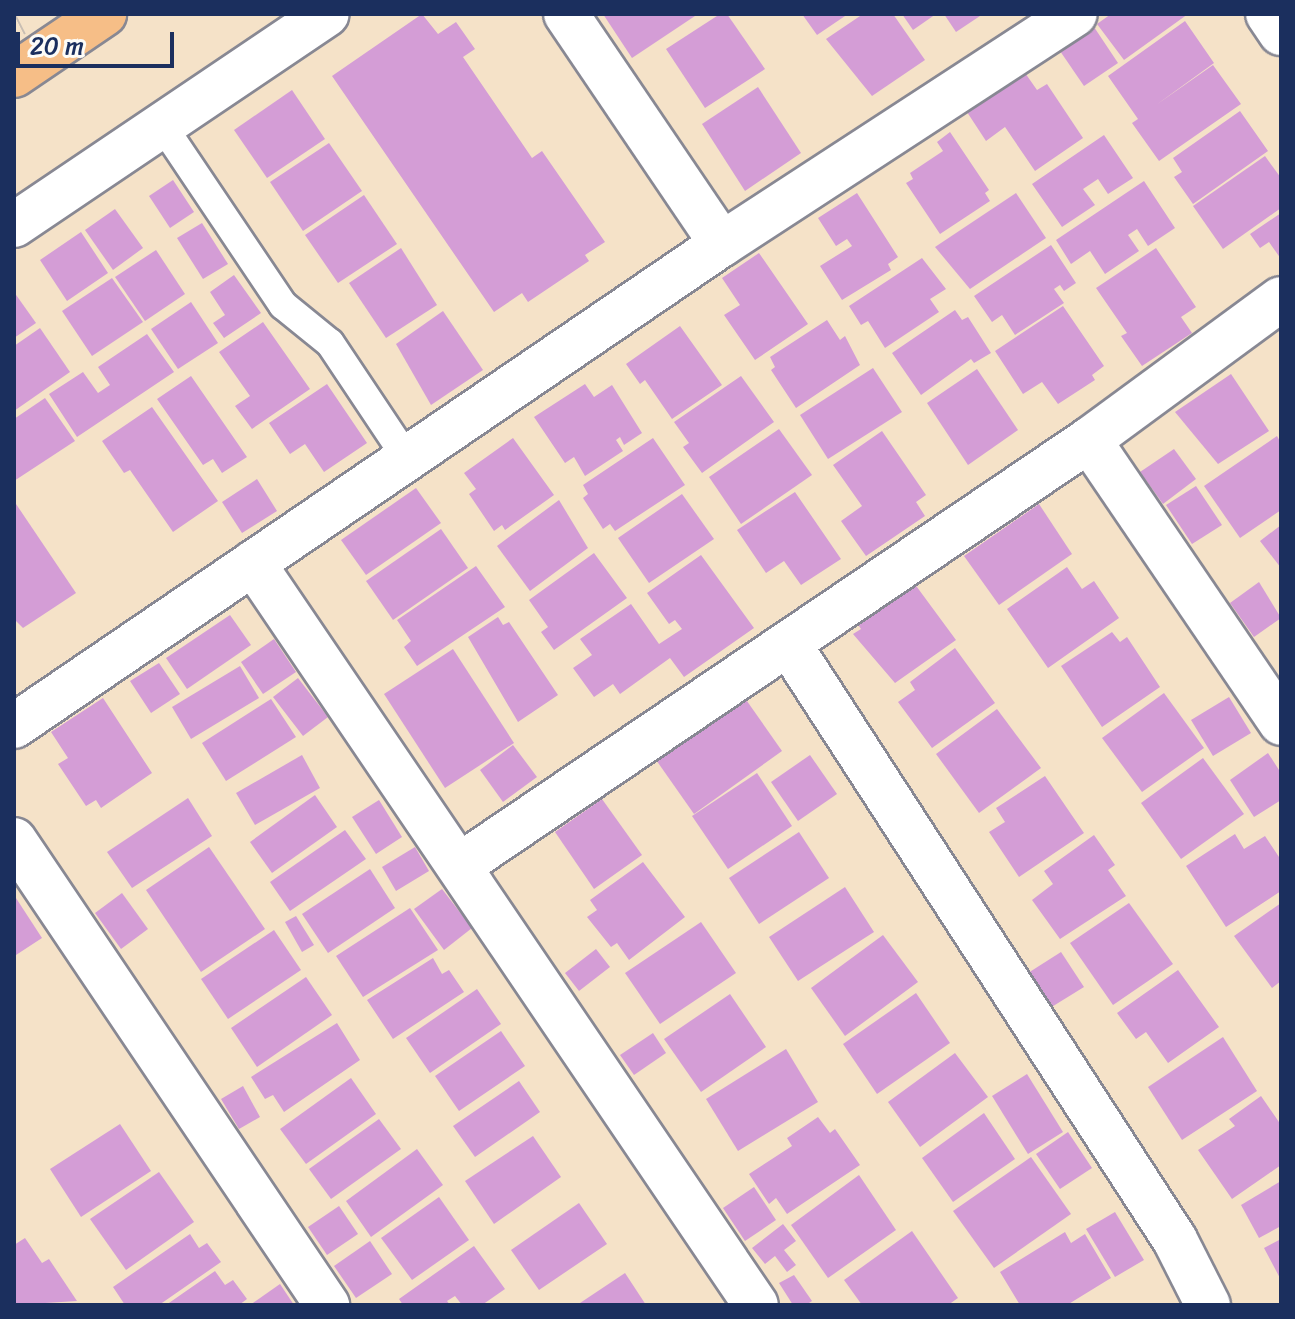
<!DOCTYPE html>
<html>
<head>
<meta charset="utf-8">
<style>
	body { margin:0 }
	#map { position:relative; width:1295px; height:1319px; overflow:hidden; background:#f5e2c8; font-family:Sriracha,sans-serif }
	div>[style] { position:absolute }
	.building>* { inset:0; background:#d49dd6 }
	.motorway-tunnel>* { height:44px; margin-top:-22px; transform-origin:0; background:repeating-linear-gradient(90deg,#c9beb3 0 44px,transparent 0 66px) }
	.roads { filter:drop-shadow(2px 0 #888893) drop-shadow(-2px 0 #888893) drop-shadow(0 2px #888893) drop-shadow(0 -2px #888893) }
	.service>* { height:28px; margin:-14px; padding:0 14px; transform-origin:14px; border-radius:14px; background:#fff }
	.minor>* { height:44px; margin:-22px; padding:0 22px; transform-origin:22px; border-radius:22px; background:#fff }
	.trunk>* { height:44px; margin:-22px; padding:0 22px; transform-origin:22px; border-radius:22px; background:#f6be87 }
	span { translate:-50% -50%; white-space:nowrap; text-align:center; line-height:1.15; -webkit-text-stroke:8px #fdfcf7; paint-order:stroke }
	.frame { position:absolute; inset:0; border:16px solid #1b2f5e; pointer-events:none }
	.scale { position:absolute; left:16px; top:32px; width:158px; height:36px; box-sizing:border-box; border:4px solid #1b2f5e; border-top:0; padding-left:10px; font-size:24px; line-height:28px; white-space:nowrap; color:#1b2f5e; -webkit-text-stroke:6px #fdfcf7; paint-order:stroke }
</style>
</head>
<body>
<div id="map">
	<div class="building">
		<div style="clip-path:polygon(422px 14px,438px 34px,456px 22px,475px 49px,463px 57px,532px 158px,542px 151px,605px 242px,585px 255px,589px 261px,528px 302px,522px 293px,494px 312px,332px 76px)"></div>
		<div style="clip-path:polygon(603px 14px,698px 14px,632px 58px)"></div>
		<div style="clip-path:polygon(720px 14px,727px 14px,765px 69px,705px 108px,666px 49px)"></div>
		<div style="clip-path:polygon(802px 14px,848px 14px,817px 35px)"></div>
		<div style="clip-path:polygon(863px 14px,893px 14px,925px 60px,872px 96px,826px 39px)"></div>
		<div style="clip-path:polygon(902px 14px,936px 14px,913px 30px)"></div>
		<div style="clip-path:polygon(944px 14px,983px 14px,956px 32px)"></div>
		<div style="clip-path:polygon(1111px 14px,1188px 14px,1124px 60px,1097px 24px)"></div>
		<div style="clip-path:polygon(1185px 21px,1214px 63px,1156px 105px,1213px 65px,1241px 104px,1159px 161px,1132px 123px,1138px 119px,1108px 76px)"></div>
		<div style="clip-path:polygon(1094px 27px,1118px 63px,1084px 86px,1060px 51px)"></div>
		<div style="clip-path:polygon(1023px 70px,1037px 90px,1047px 84px,1083px 138px,1035px 171px,1005px 127px,986px 141px,965px 109px)"></div>
		<div style="clip-path:polygon(758px 87px,801px 153px,745px 191px,702px 124px)"></div>
		<div style="clip-path:polygon(292px 90px,325px 139px,267px 178px,234px 130px)"></div>
		<div style="clip-path:polygon(1240px 111px,1268px 151px,1193px 204px,1174px 177px,1182px 172px,1173px 158px)"></div>
		<div style="clip-path:polygon(950px 132px,989px 190px,985px 193px,990px 201px,940px 234px,906px 183px,913px 179px,910px 173px,943px 151px,937px 142px)"></div>
		<div style="clip-path:polygon(1104px 135px,1133px 178px,1108px 194px,1098px 179px,1083px 189px,1095px 205px,1062px 227px,1032px 184px)"></div>
		<div style="clip-path:polygon(329px 143px,362px 191px,303px 231px,270px 182px)"></div>
		<div style="clip-path:polygon(1265px 156px,1281px 178px,1281px 208px,1223px 249px,1193px 206px)"></div>
		<div style="clip-path:polygon(173px 180px,194px 212px,170px 228px,149px 196px)"></div>
		<div style="clip-path:polygon(1144px 181px,1175px 228px,1148px 246px,1137px 229px,1128px 235px,1139px 251px,1105px 274px,1090px 251px,1071px 264px,1056px 240px)"></div>
		<div style="clip-path:polygon(857px 193px,898px 257px,888px 264px,891px 270px,842px 300px,820px 266px,852px 246px,847px 239px,836px 246px,818px 218px)"></div>
		<div style="clip-path:polygon(1016px 193px,1046px 238px,970px 289px,935px 247px)"></div>
		<div style="clip-path:polygon(364px 195px,397px 244px,338px 283px,305px 235px)"></div>
		<div style="clip-path:polygon(115px 209px,143px 248px,113px 270px,85px 230px)"></div>
		<div style="clip-path:polygon(1281px 213px,1281px 259px,1269px 242px,1260px 248px,1250px 234px)"></div>
		<div style="clip-path:polygon(202px 223px,228px 264px,203px 279px,177px 238px)"></div>
		<div style="clip-path:polygon(81px 232px,108px 273px,67px 301px,40px 260px)"></div>
		<div style="clip-path:polygon(1051px 245px,1076px 283px,1064px 291px,1060px 285px,1054px 289px,1064px 303px,1015px 335px,1002px 315px,992px 322px,974px 296px)"></div>
		<div style="clip-path:polygon(401px 248px,437px 305px,386px 338px,349px 283px)"></div>
		<div style="clip-path:polygon(1156px 248px,1196px 307px,1181px 317px,1192px 333px,1142px 366px,1121px 336px,1127px 333px,1096px 288px)"></div>
		<div style="clip-path:polygon(156px 250px,185px 294px,145px 321px,115px 277px)"></div>
		<div style="clip-path:polygon(759px 253px,808px 324px,755px 360px,724px 315px,740px 305px,722px 278px)"></div>
		<div style="clip-path:polygon(922px 258px,946px 289px,930px 299px,939px 312px,885px 348px,868px 321px,861px 325px,849px 306px)"></div>
		<div style="clip-path:polygon(234px 275px,261px 313px,224px 338px,213px 323px,225px 315px,210px 292px)"></div>
		<div style="clip-path:polygon(112px 278px,143px 322px,92px 356px,62px 311px)"></div>
		<div style="clip-path:polygon(14px 292px,36px 323px,14px 338px)"></div>
		<div style="clip-path:polygon(191px 302px,218px 343px,178px 369px,151px 329px)"></div>
		<div style="clip-path:polygon(1063px 306px,1104px 366px,1092px 375px,1095px 380px,1058px 404px,1042px 382px,1023px 394px,995px 351px)"></div>
		<div style="clip-path:polygon(955px 310px,962px 320px,968px 317px,991px 353px,974px 363px,971px 359px,921px 395px,892px 353px)"></div>
		<div style="clip-path:polygon(443px 311px,483px 370px,431px 405px,396px 344px)"></div>
		<div style="clip-path:polygon(827px 320px,840px 340px,845px 336px,860px 365px,796px 408px,771px 370px,775px 367px,770px 357px)"></div>
		<div style="clip-path:polygon(263px 322px,310px 389px,252px 429px,235px 406px,250px 396px,219px 352px)"></div>
		<div style="clip-path:polygon(680px 326px,722px 385px,672px 419px,645px 380px,640px 384px,626px 364px)"></div>
		<div style="clip-path:polygon(40px 328px,70px 372px,14px 411px,14px 346px)"></div>
		<div style="clip-path:polygon(147px 334px,174px 372px,77px 437px,49px 394px,83px 372px,98px 393px,110px 385px,98px 367px)"></div>
		<div style="clip-path:polygon(873px 368px,902px 412px,828px 459px,800px 415px)"></div>
		<div style="clip-path:polygon(977px 369px,1018px 430px,968px 465px,927px 403px)"></div>
		<div style="clip-path:polygon(1231px 374px,1269px 431px,1218px 464px,1175px 412px)"></div>
		<div style="clip-path:polygon(191px 376px,247px 457px,222px 473px,213px 459px,203px 465px,157px 399px)"></div>
		<div style="clip-path:polygon(741px 376px,774px 422px,702px 473px,683px 447px,689px 443px,674px 422px)"></div>
		<div style="clip-path:polygon(327px 384px,367px 443px,324px 472px,305px 444px,290px 454px,269px 423px)"></div>
		<div style="clip-path:polygon(585px 384px,594px 397px,612px 385px,642px 433px,624px 445px,620px 437px,616px 440px,623px 451px,585px 476px,574px 457px,565px 463px,534px 417px)"></div>
		<div style="clip-path:polygon(45px 398px,75px 441px,14px 481px,14px 419px)"></div>
		<div style="clip-path:polygon(152px 407px,218px 501px,173px 532px,130px 470px,124px 473px,102px 441px)"></div>
		<div style="clip-path:polygon(779px 429px,812px 475px,741px 524px,709px 477px)"></div>
		<div style="clip-path:polygon(882px 431px,926px 495px,916px 502px,925px 516px,866px 556px,841px 521px,862px 506px,833px 465px)"></div>
		<div style="clip-path:polygon(1277px 436px,1281px 443px,1281px 510px,1240px 538px,1204px 486px)"></div>
		<div style="clip-path:polygon(513px 438px,554px 495px,505px 530px,502px 525px,494px 531px,469px 494px,476px 489px,464px 473px)"></div>
		<div style="clip-path:polygon(653px 438px,685px 485px,615px 531px,610px 524px,603px 529px,583px 498px,588px 494px,583px 485px)"></div>
		<div style="clip-path:polygon(1174px 449px,1196px 479px,1163px 504px,1140px 472px)"></div>
		<div style="clip-path:polygon(257px 479px,277px 511px,242px 533px,222px 502px)"></div>
		<div style="clip-path:polygon(1196px 486px,1222px 525px,1192px 544px,1166px 505px)"></div>
		<div style="clip-path:polygon(416px 488px,441px 523px,366px 575px,341px 540px)"></div>
		<div style="clip-path:polygon(795px 492px,841px 559px,801px 585px,784px 561px,766px 573px,737px 530px)"></div>
		<div style="clip-path:polygon(682px 494px,714px 539px,649px 583px,618px 538px)"></div>
		<div style="clip-path:polygon(559px 500px,588px 548px,530px 591px,497px 546px)"></div>
		<div style="clip-path:polygon(14px 501px,76px 593px,23px 628px,14px 619px)"></div>
		<div style="clip-path:polygon(1039px 504px,1072px 554px,999px 605px,964px 556px)"></div>
		<div style="clip-path:polygon(1281px 525px,1281px 568px,1260px 541px)"></div>
		<div style="clip-path:polygon(441px 529px,468px 568px,393px 620px,366px 581px)"></div>
		<div style="clip-path:polygon(594px 553px,627px 598px,554px 650px,541px 632px,548px 627px,529px 600px)"></div>
		<div style="clip-path:polygon(701px 555px,754px 628px,684px 677px,670px 658px,620px 694px,613px 684px,594px 697px,573px 668px,592px 655px,580px 639px,631px 604px,659px 644px,682px 629px,675px 620px,669px 624px,647px 593px)"></div>
		<div style="clip-path:polygon(476px 566px,505px 607px,417px 666px,404px 647px,411px 641px,397px 620px)"></div>
		<div style="clip-path:polygon(1067px 567px,1082px 589px,1094px 581px,1119px 618px,1048px 668px,1007px 609px)"></div>
		<div style="clip-path:polygon(1259px 582px,1281px 618px,1254px 637px,1230px 603px)"></div>
		<div style="clip-path:polygon(914px 583px,956px 640px,895px 683px,853px 634px,861px 629px,857px 623px)"></div>
		<div style="clip-path:polygon(230px 615px,251px 645px,187px 689px,166px 658px)"></div>
		<div style="clip-path:polygon(498px 617px,503px 625px,509px 622px,558px 695px,518px 722px,468px 637px)"></div>
		<div style="clip-path:polygon(1112px 632px,1120px 642px,1127px 637px,1160px 687px,1102px 727px,1061px 666px)"></div>
		<div style="clip-path:polygon(274px 639px,296px 672px,263px 694px,241px 662px)"></div>
		<div style="clip-path:polygon(955px 648px,995px 703px,932px 748px,898px 702px,915px 690px,910px 682px)"></div>
		<div style="clip-path:polygon(453px 649px,514px 743px,445px 788px,384px 694px)"></div>
		<div style="clip-path:polygon(159px 663px,180px 694px,151px 713px,130px 681px)"></div>
		<div style="clip-path:polygon(240px 666px,259px 698px,191px 739px,172px 707px)"></div>
		<div style="clip-path:polygon(298px 678px,328px 717px,303px 736px,273px 697px)"></div>
		<div style="clip-path:polygon(1164px 693px,1204px 748px,1142px 792px,1102px 738px)"></div>
		<div style="clip-path:polygon(742px 694px,782px 751px,694px 814px,654px 757px)"></div>
		<div style="clip-path:polygon(1229px 697px,1251px 733px,1213px 756px,1191px 720px)"></div>
		<div style="clip-path:polygon(103px 698px,152px 773px,101px 808px,96px 800px,86px 806px,58px 764px,68px 758px,51px 732px)"></div>
		<div style="clip-path:polygon(271px 699px,296px 737px,226px 781px,202px 743px)"></div>
		<div style="clip-path:polygon(997px 709px,1041px 768px,979px 813px,936px 754px)"></div>
		<div style="clip-path:polygon(513px 745px,537px 777px,503px 802px,480px 770px)"></div>
		<div style="clip-path:polygon(1268px 753px,1281px 773px,1281px 800px,1254px 817px,1230px 780px)"></div>
		<div style="clip-path:polygon(302px 755px,320px 788px,255px 825px,236px 793px)"></div>
		<div style="clip-path:polygon(810px 755px,837px 794px,798px 821px,771px 782px)"></div>
		<div style="clip-path:polygon(1203px 758px,1244px 814px,1181px 859px,1141px 803px)"></div>
		<div style="clip-path:polygon(757px 773px,792px 826px,728px 869px,692px 816px)"></div>
		<div style="clip-path:polygon(1045px 776px,1084px 833px,1019px 877px,989px 832px,1005px 822px,996px 808px)"></div>
		<div style="clip-path:polygon(315px 795px,337px 827px,272px 873px,250px 842px)"></div>
		<div style="clip-path:polygon(188px 798px,212px 836px,132px 888px,107px 852px)"></div>
		<div style="clip-path:polygon(602px 799px,642px 855px,594px 889px,555px 832px)"></div>
		<div style="clip-path:polygon(379px 800px,402px 837px,376px 854px,352px 817px)"></div>
		<div style="clip-path:polygon(345px 830px,366px 859px,290px 911px,270px 882px)"></div>
		<div style="clip-path:polygon(799px 832px,829px 878px,759px 924px,729px 878px)"></div>
		<div style="clip-path:polygon(1235px 834px,1244px 849px,1265px 836px,1281px 860px,1281px 891px,1226px 927px,1186px 866px)"></div>
		<div style="clip-path:polygon(1094px 835px,1115px 865px,1108px 870px,1126px 896px,1060px 939px,1032px 900px,1053px 884px,1044px 871px)"></div>
		<div style="clip-path:polygon(209px 847px,265px 929px,201px 972px,146px 890px)"></div>
		<div style="clip-path:polygon(415px 847px,429px 871px,396px 891px,382px 867px)"></div>
		<div style="clip-path:polygon(643px 862px,685px 917px,629px 960px,617px 943px,611px 947px,587px 917px,597px 910px,590px 900px)"></div>
		<div style="clip-path:polygon(370px 869px,395px 908px,328px 953px,302px 914px)"></div>
		<div style="clip-path:polygon(845px 887px,874px 932px,798px 981px,769px 937px)"></div>
		<div style="clip-path:polygon(442px 889px,472px 928px,444px 950px,414px 909px)"></div>
		<div style="clip-path:polygon(122px 893px,148px 929px,121px 949px,95px 913px)"></div>
		<div style="clip-path:polygon(14px 895px,42px 938px,16px 955px,14px 952px)"></div>
		<div style="clip-path:polygon(1129px 903px,1173px 964px,1113px 1005px,1070px 943px)"></div>
		<div style="clip-path:polygon(1281px 903px,1281px 981px,1272px 988px,1234px 936px)"></div>
		<div style="clip-path:polygon(410px 908px,438px 950px,363px 997px,336px 956px)"></div>
		<div style="clip-path:polygon(296px 916px,314px 945px,302px 952px,285px 922px)"></div>
		<div style="clip-path:polygon(701px 922px,736px 973px,660px 1024px,625px 973px)"></div>
		<div style="clip-path:polygon(274px 930px,301px 970px,228px 1019px,201px 979px)"></div>
		<div style="clip-path:polygon(883px 935px,918px 982px,845px 1036px,811px 988px)"></div>
		<div style="clip-path:polygon(596px 949px,610px 967px,579px 991px,565px 973px)"></div>
		<div style="clip-path:polygon(1061px 952px,1084px 987px,1050px 1008px,1028px 973px)"></div>
		<div style="clip-path:polygon(433px 958px,442px 974px,449px 970px,464px 992px,393px 1039px,367px 1000px)"></div>
		<div style="clip-path:polygon(1178px 970px,1219px 1027px,1168px 1063px,1146px 1032px,1136px 1039px,1117px 1013px)"></div>
		<div style="clip-path:polygon(306px 977px,332px 1015px,257px 1067px,231px 1028px)"></div>
		<div style="clip-path:polygon(477px 989px,501px 1024px,430px 1073px,406px 1038px)"></div>
		<div style="clip-path:polygon(916px 993px,950px 1043px,877px 1094px,843px 1044px)"></div>
		<div style="clip-path:polygon(730px 994px,766px 1047px,701px 1092px,664px 1039px)"></div>
		<div style="clip-path:polygon(337px 1023px,360px 1060px,284px 1112px,273px 1095px,265px 1099px,251px 1077px)"></div>
		<div style="clip-path:polygon(501px 1031px,525px 1066px,459px 1111px,435px 1076px)"></div>
		<div style="clip-path:polygon(653px 1033px,666px 1053px,634px 1075px,620px 1055px)"></div>
		<div style="clip-path:polygon(1223px 1037px,1257px 1091px,1182px 1140px,1148px 1087px)"></div>
		<div style="clip-path:polygon(786px 1049px,818px 1102px,738px 1151px,706px 1099px)"></div>
		<div style="clip-path:polygon(955px 1053px,988px 1097px,920px 1147px,888px 1102px)"></div>
		<div style="clip-path:polygon(1027px 1074px,1063px 1132px,1028px 1154px,992px 1096px)"></div>
		<div style="clip-path:polygon(351px 1078px,376px 1114px,306px 1164px,280px 1129px)"></div>
		<div style="clip-path:polygon(519px 1081px,540px 1112px,475px 1157px,453px 1126px)"></div>
		<div style="clip-path:polygon(243px 1086px,260px 1117px,239px 1129px,221px 1099px)"></div>
		<div style="clip-path:polygon(1261px 1096px,1281px 1125px,1281px 1165px,1232px 1199px,1198px 1150px,1235px 1126px,1229px 1119px)"></div>
		<div style="clip-path:polygon(984px 1113px,1015px 1159px,953px 1202px,922px 1158px)"></div>
		<div style="clip-path:polygon(818px 1117px,830px 1133px,835px 1129px,860px 1165px,787px 1214px,776px 1198px,769px 1204px,749px 1174px,792px 1146px,787px 1138px)"></div>
		<div style="clip-path:polygon(379px 1119px,401px 1149px,331px 1199px,309px 1169px)"></div>
		<div style="clip-path:polygon(120px 1124px,151px 1171px,81px 1217px,50px 1169px)"></div>
		<div style="clip-path:polygon(1068px 1132px,1092px 1168px,1060px 1189px,1036px 1154px)"></div>
		<div style="clip-path:polygon(533px 1136px,561px 1177px,494px 1224px,465px 1181px)"></div>
		<div style="clip-path:polygon(417px 1149px,443px 1185px,371px 1237px,346px 1201px)"></div>
		<div style="clip-path:polygon(1031px 1157px,1071px 1214px,994px 1268px,953px 1211px)"></div>
		<div style="clip-path:polygon(159px 1172px,194px 1222px,126px 1270px,90px 1219px)"></div>
		<div style="clip-path:polygon(859px 1175px,896px 1230px,828px 1278px,791px 1225px)"></div>
		<div style="clip-path:polygon(1281px 1181px,1281px 1226px,1259px 1238px,1241px 1205px)"></div>
		<div style="clip-path:polygon(754px 1187px,776px 1220px,745px 1241px,723px 1208px)"></div>
		<div style="clip-path:polygon(439px 1197px,469px 1240px,412px 1280px,381px 1238px)"></div>
		<div style="clip-path:polygon(579px 1203px,607px 1244px,539px 1290px,511px 1250px)"></div>
		<div style="clip-path:polygon(339px 1206px,358px 1234px,327px 1255px,308px 1227px)"></div>
		<div style="clip-path:polygon(1115px 1212px,1144px 1260px,1115px 1277px,1086px 1229px)"></div>
		<div style="clip-path:polygon(783px 1224px,796px 1241px,784px 1250px,796px 1265px,787px 1272px,775px 1256px,765px 1264px,752px 1248px)"></div>
		<div style="clip-path:polygon(912px 1231px,958px 1298px,948px 1305px,862px 1305px,844px 1280px)"></div>
		<div style="clip-path:polygon(1065px 1232px,1071px 1243px,1085px 1234px,1111px 1278px,1067px 1305px,1020px 1305px,1000px 1272px)"></div>
		<div style="clip-path:polygon(190px 1234px,199px 1248px,207px 1243px,221px 1262px,159px 1305px,125px 1305px,113px 1287px)"></div>
		<div style="clip-path:polygon(25px 1238px,42px 1263px,49px 1259px,77px 1301px,14px 1305px,14px 1245px)"></div>
		<div style="clip-path:polygon(1281px 1239px,1281px 1280px,1264px 1248px)"></div>
		<div style="clip-path:polygon(370px 1241px,392px 1274px,356px 1298px,334px 1266px)"></div>
		<div style="clip-path:polygon(474px 1246px,505px 1289px,482px 1305px,462px 1305px,455px 1296px,447px 1301px,450px 1305px,403px 1305px,399px 1299px)"></div>
		<div style="clip-path:polygon(215px 1271px,225px 1285px,233px 1280px,247px 1299px,239px 1305px,166px 1305px)"></div>
		<div style="clip-path:polygon(625px 1273px,646px 1305px,577px 1305px)"></div>
		<div style="clip-path:polygon(794px 1275px,812px 1301px,806px 1305px,793px 1305px,779px 1283px)"></div>
		<div style="clip-path:polygon(280px 1284px,294px 1305px,250px 1305px)"></div>
	</div>
	<div class="motorway-tunnel">
		<div style="left:14px;top:15px;width:2px;rotate:-27deg"></div>
	</div>
	<div class="roads">
		<div class="service">
			<div style="left:162px;top:125px;width:217px;rotate:56.1deg"></div>
			<div style="left:283px;top:305px;width:60px;rotate:39deg"></div>
			<div style="left:330px;top:343px;width:141px;rotate:56.3deg"></div>
		</div>
		<div class="minor">
			<div style="left:566px;top:14px;width:278px;rotate:55.9deg"></div>
			<div style="left:1268px;top:14px;width:23px;rotate:56deg"></div>
			<div style="left:14px;top:225px;width:377px;rotate:-34deg"></div>
			<div style="left:1089px;top:440px;width:342px;rotate:55.8deg"></div>
			<div style="left:253px;top:563px;width:896px;rotate:55.87deg"></div>
			<div style="left:790px;top:646px;width:708px;rotate:57.05deg"></div>
			<div style="left:1175px;top:1240px;width:73px;rotate:63.1deg"></div>
			<div style="left:14px;top:726px;width:856px;rotate:-34.25deg"></div>
			<div style="left:722px;top:244px;width:421px;rotate:-33.1deg"></div>
			<div style="left:14px;top:840px;width:561px;rotate:56.05deg"></div>
			<div style="left:459px;top:866px;width:761px;rotate:-34.07deg"></div>
			<div style="left:1089px;top:440px;width:238px;rotate:-36.3deg"></div>
		</div>
		<div class="trunk">
			<div style="left:14px;top:75px;width:109px;rotate:-34.1deg"></div>
		</div>
	</div>
	<div class="frame"></div>
	<div class="scale">20 m</div>
</div>
</body>
</html>
